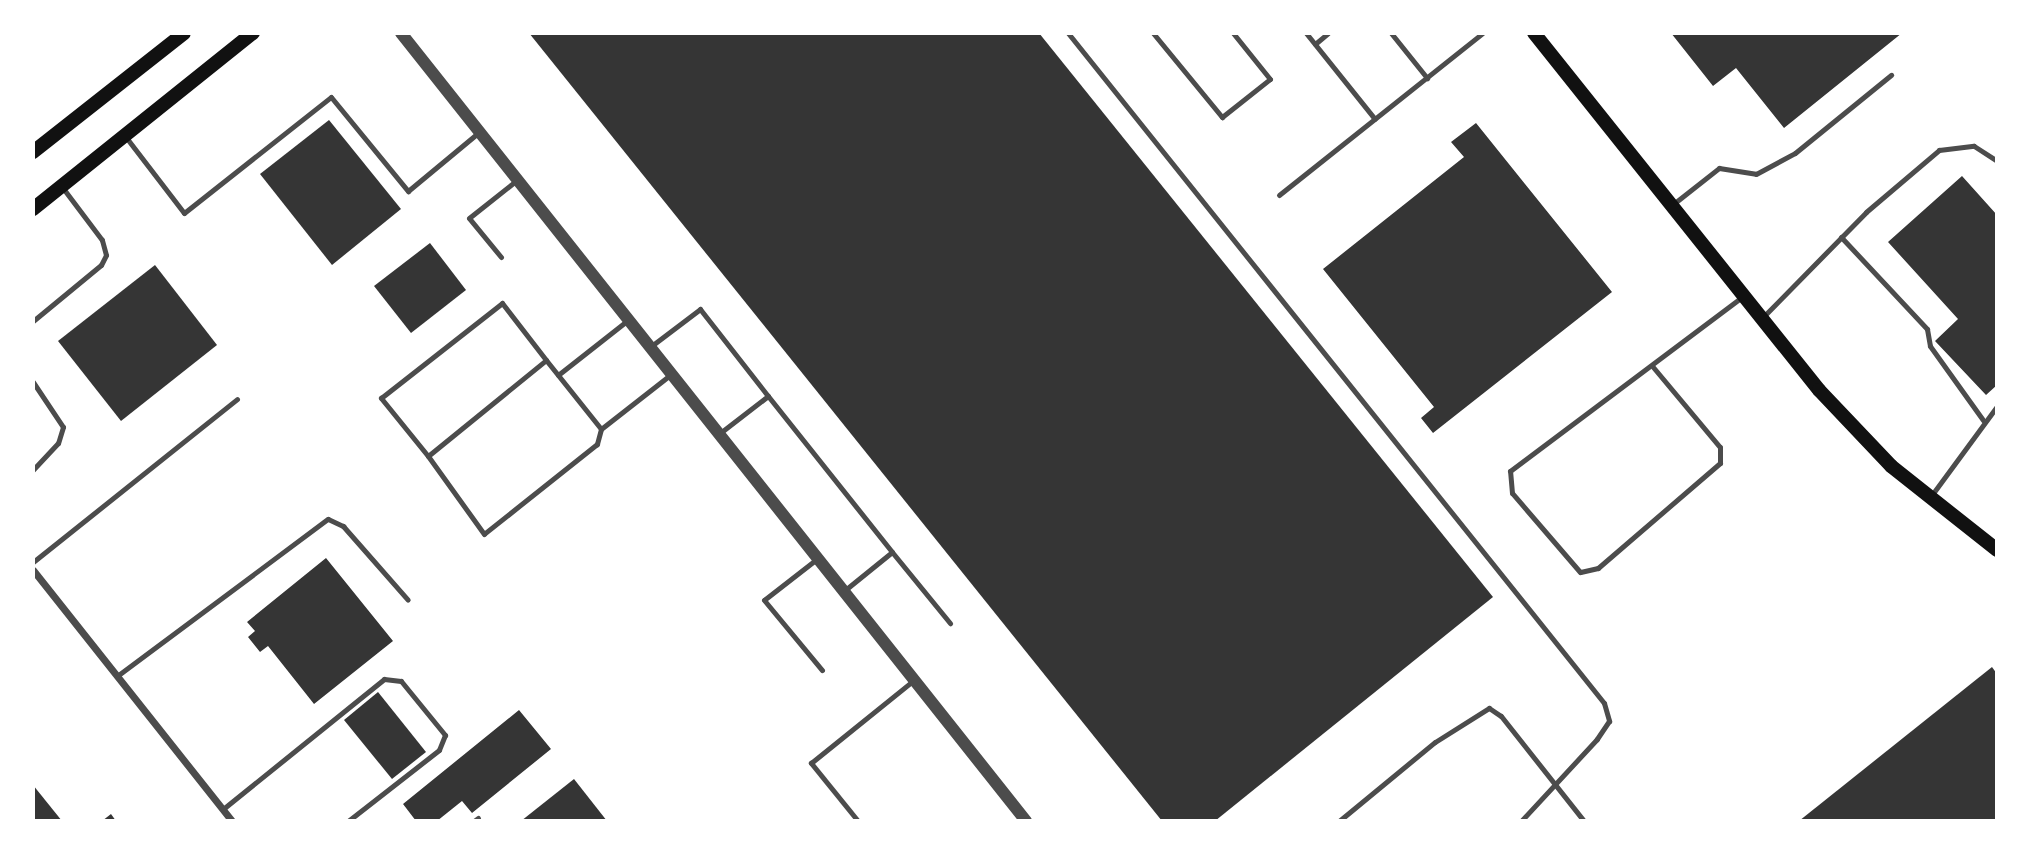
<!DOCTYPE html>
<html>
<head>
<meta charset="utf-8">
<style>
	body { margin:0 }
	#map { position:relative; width:2030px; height:854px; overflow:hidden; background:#fff; font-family:"DejaVu Sans",sans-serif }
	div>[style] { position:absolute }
	.building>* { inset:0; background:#353535 }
	.service>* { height:5px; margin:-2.5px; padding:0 2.5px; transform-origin:2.5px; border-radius:2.5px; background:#4c4c4c }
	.minor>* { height:7px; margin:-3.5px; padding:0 3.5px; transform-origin:3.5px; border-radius:3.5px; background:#4c4c4c }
	.tertiary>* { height:12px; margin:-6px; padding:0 6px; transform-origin:6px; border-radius:6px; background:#4c4c4c }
	.secondary>* { height:14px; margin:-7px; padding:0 7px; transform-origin:7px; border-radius:7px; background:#111 }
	span { translate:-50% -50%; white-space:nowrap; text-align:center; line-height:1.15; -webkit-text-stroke:6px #fff; paint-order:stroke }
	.frame { position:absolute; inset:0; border:35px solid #fff; pointer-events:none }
</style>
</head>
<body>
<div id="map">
	<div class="building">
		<div style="clip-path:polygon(529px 33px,1039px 33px,1493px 597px,1215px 821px,1162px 821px)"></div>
		<div style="clip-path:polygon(1671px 33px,1902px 33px,1784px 128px,1736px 68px,1713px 86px)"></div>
		<div style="clip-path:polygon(329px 120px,401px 209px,332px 265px,260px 174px)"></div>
		<div style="clip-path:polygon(1476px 123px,1612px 292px,1433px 433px,1421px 418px,1434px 407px,1323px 269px,1464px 157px,1451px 142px)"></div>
		<div style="clip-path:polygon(1962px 176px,1997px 215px,1997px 385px,1986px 395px,1935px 341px,1958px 319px,1888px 242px)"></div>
		<div style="clip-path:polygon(430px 243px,466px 290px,411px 333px,374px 286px)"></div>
		<div style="clip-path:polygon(155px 265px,217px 345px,121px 421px,58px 341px)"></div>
		<div style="clip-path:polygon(326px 558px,393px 641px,314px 704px,268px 646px,260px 652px,248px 637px,255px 631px,247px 622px)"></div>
		<div style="clip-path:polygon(1992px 667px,1997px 674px,1997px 821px,1799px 821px)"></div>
		<div style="clip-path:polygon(378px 692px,426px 752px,392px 779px,344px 720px)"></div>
		<div style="clip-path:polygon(519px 710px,551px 749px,472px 813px,462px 801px,437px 821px,416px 821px,403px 804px)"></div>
		<div style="clip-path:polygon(574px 779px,607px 821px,521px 821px)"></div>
		<div style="clip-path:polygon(33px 785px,62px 821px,33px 821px)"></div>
		<div style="clip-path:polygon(111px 814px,116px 821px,102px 821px)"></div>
	</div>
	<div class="service">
		<div style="left:1068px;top:33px;width:858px;rotate:51.34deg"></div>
		<div style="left:1604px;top:703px;width:19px;rotate:74deg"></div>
		<div style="left:1609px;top:721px;width:22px;rotate:124deg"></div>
		<div style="left:1597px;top:739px;width:112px;rotate:132.8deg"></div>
		<div style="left:1153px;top:33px;width:109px;rotate:50.6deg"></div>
		<div style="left:1222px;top:117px;width:61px;rotate:-38.4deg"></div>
		<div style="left:1270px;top:79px;width:59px;rotate:-128.8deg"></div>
		<div style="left:1306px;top:33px;width:110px;rotate:51.3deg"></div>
		<div style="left:1391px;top:33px;width:58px;rotate:51.3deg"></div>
		<div style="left:1315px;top:44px;width:17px;rotate:-40deg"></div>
		<div style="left:125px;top:136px;width:97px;rotate:52.5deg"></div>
		<div style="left:184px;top:213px;width:187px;rotate:-38.3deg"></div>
		<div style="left:331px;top:97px;width:122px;rotate:50.7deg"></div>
		<div style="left:408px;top:191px;width:92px;rotate:-39.7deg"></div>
		<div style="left:1279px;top:195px;width:260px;rotate:-38.5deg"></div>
		<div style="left:1672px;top:205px;width:60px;rotate:-38.2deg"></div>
		<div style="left:1719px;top:168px;width:37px;rotate:9deg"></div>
		<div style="left:1756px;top:174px;width:44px;rotate:-28.3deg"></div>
		<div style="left:1795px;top:153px;width:124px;rotate:-39.1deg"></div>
		<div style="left:1841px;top:237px;width:126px;rotate:46.9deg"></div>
		<div style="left:1927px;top:329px;width:17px;rotate:80deg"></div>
		<div style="left:1930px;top:346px;width:91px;rotate:54.4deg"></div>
		<div style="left:501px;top:257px;width:50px;rotate:-129.4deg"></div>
		<div style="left:469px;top:218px;width:61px;rotate:-38.4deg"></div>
		<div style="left:1762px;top:318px;width:148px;rotate:-45.5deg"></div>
		<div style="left:1866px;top:212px;width:96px;rotate:-40.3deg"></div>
		<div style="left:1939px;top:150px;width:35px;rotate:-7deg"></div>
		<div style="left:1974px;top:146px;width:27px;rotate:33deg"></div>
		<div style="left:33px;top:321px;width:88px;rotate:-39.5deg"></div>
		<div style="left:101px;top:265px;width:11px;rotate:-63deg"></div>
		<div style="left:106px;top:255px;width:16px;rotate:-105deg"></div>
		<div style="left:102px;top:240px;width:66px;rotate:-127deg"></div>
		<div style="left:650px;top:347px;width:63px;rotate:-37.2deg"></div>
		<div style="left:700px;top:309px;width:110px;rotate:52deg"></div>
		<div style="left:768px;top:396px;width:61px;rotate:142.4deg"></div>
		<div style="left:546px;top:360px;width:88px;rotate:51.4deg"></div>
		<div style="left:601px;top:429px;width:16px;rotate:105deg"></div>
		<div style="left:597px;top:444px;width:144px;rotate:141.5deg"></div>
		<div style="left:484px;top:534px;width:96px;rotate:-125.7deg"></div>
		<div style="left:428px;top:456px;width:152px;rotate:-39.1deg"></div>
		<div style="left:1653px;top:367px;width:104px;rotate:50.1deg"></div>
		<div style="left:1720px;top:447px;width:16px;rotate:90deg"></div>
		<div style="left:1720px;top:463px;width:161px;rotate:139.3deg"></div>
		<div style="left:1598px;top:568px;width:18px;rotate:167deg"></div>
		<div style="left:1580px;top:572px;width:104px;rotate:-130.7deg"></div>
		<div style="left:1512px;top:493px;width:22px;rotate:-95deg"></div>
		<div style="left:1510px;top:471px;width:290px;rotate:-36.9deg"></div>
		<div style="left:558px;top:375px;width:89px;rotate:-38.2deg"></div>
		<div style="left:33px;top:382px;width:54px;rotate:56.3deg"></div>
		<div style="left:63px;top:427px;width:17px;rotate:107deg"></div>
		<div style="left:58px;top:443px;width:37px;rotate:133deg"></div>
		<div style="left:768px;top:396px;width:199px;rotate:51.5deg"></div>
		<div style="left:892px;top:552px;width:60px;rotate:141deg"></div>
		<div style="left:601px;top:429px;width:88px;rotate:-38deg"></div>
		<div style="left:428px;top:456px;width:75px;rotate:-129deg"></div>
		<div style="left:381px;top:398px;width:154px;rotate:-38.1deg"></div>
		<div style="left:502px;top:303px;width:72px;rotate:52.3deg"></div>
		<div style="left:1931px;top:496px;width:112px;rotate:-53.7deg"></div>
		<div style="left:892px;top:552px;width:92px;rotate:50.8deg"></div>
		<div style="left:818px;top:558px;width:68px;rotate:142.1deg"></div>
		<div style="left:764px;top:600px;width:91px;rotate:50.4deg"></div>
		<div style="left:33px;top:562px;width:261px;rotate:-38.6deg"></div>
		<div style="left:117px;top:676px;width:263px;rotate:-36.7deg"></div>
		<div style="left:328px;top:519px;width:17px;rotate:25deg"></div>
		<div style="left:343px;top:526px;width:98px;rotate:48.7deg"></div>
		<div style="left:223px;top:809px;width:207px;rotate:-38.9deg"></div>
		<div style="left:384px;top:679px;width:17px;rotate:7deg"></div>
		<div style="left:401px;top:681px;width:70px;rotate:50.8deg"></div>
		<div style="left:445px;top:735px;width:16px;rotate:112deg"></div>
		<div style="left:439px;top:750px;width:115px;rotate:142deg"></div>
		<div style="left:474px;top:821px;width:5px;rotate:-37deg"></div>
		<div style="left:858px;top:821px;width:75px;rotate:-129deg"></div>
		<div style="left:811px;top:763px;width:132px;rotate:-38.9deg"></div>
		<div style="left:1339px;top:821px;width:124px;rotate:-39.5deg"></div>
		<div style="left:1435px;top:742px;width:64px;rotate:-32.2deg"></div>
		<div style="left:1489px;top:708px;width:14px;rotate:34deg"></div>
		<div style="left:1501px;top:716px;width:134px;rotate:51.7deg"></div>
	</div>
	<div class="minor">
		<div style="left:33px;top:570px;width:320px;rotate:51.6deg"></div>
	</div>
	<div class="tertiary">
		<div style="left:401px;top:33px;width:1006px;rotate:51.58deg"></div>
	</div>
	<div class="secondary">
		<div style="left:1534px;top:33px;width:457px;rotate:51.4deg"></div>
		<div style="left:1819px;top:390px;width:105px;rotate:46.5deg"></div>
		<div style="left:1891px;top:466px;width:135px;rotate:38.4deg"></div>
		<div style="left:33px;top:152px;width:192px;rotate:-38.2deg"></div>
		<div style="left:33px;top:209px;width:282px;rotate:-38.7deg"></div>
	</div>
	<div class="frame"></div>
</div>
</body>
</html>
